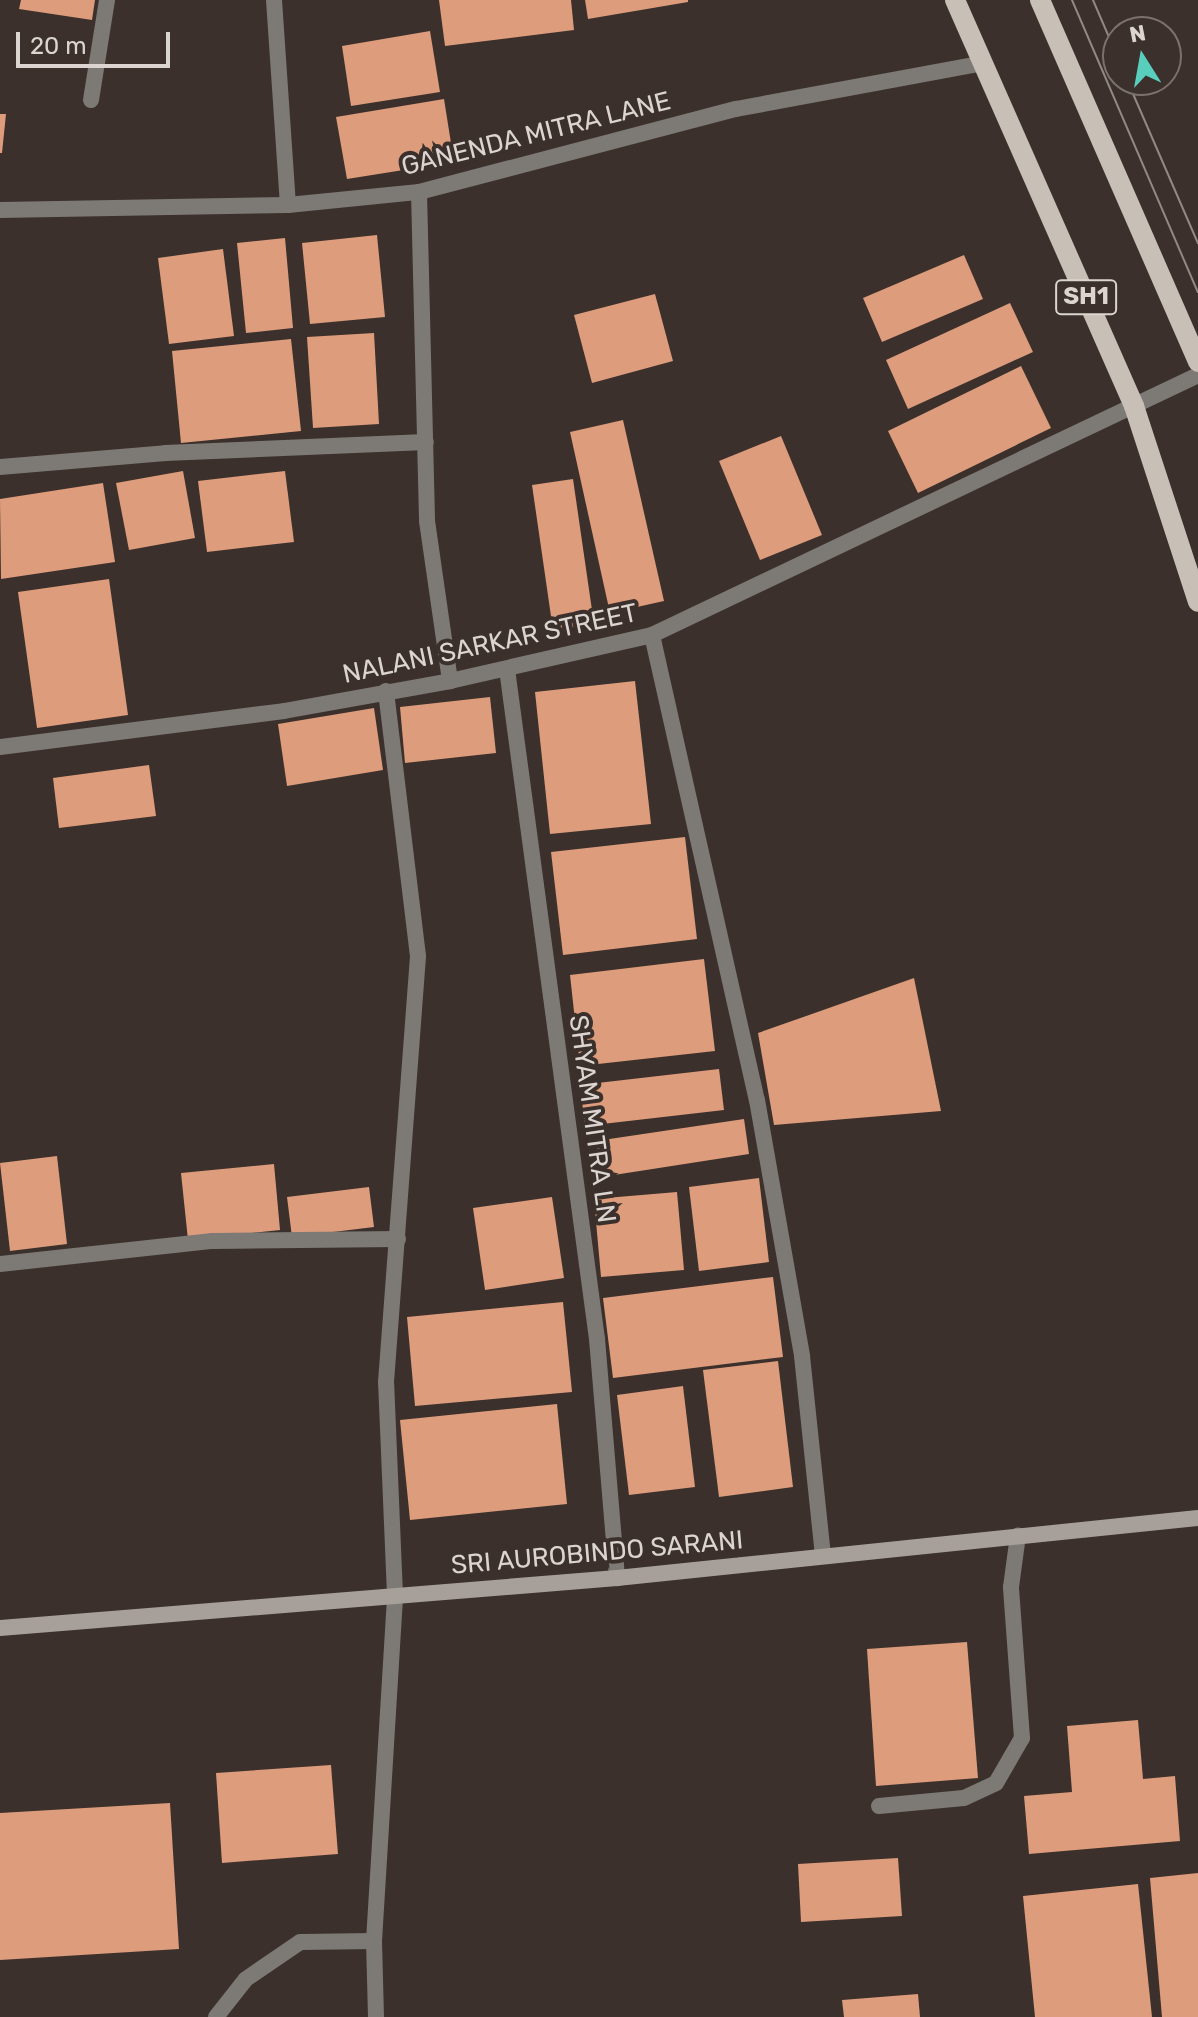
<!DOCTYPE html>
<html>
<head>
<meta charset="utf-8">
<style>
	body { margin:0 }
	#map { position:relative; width:1198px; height:2017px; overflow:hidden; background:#3b302b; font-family:Rubik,sans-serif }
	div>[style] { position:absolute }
	.building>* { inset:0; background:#dd9c7c }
	.lane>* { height:16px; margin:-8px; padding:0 8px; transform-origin:8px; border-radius:8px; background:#7d7975 }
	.street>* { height:16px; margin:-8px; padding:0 8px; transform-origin:8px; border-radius:8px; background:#7d7975 }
	.secondary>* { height:16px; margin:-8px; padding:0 8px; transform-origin:8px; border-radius:8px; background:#a7a09a }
	.primary>* { height:20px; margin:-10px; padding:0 10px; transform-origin:10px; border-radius:10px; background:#c8bfb6 }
	.tram>* { height:2px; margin:-1px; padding:0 1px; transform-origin:1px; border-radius:1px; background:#928985 }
	span { translate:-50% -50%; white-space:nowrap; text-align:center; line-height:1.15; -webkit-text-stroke:8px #3b302b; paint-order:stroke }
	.shield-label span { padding:2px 6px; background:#3b302b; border:2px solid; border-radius:6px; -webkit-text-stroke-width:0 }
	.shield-label { font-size:24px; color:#dbd4d0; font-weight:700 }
	.street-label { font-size:26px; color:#dbd4d0 }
	.north { position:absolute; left:1102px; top:16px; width:80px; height:80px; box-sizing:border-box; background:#3b302b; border:2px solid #7b726d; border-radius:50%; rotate:349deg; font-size:22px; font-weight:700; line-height:32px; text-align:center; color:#dbd4d0 }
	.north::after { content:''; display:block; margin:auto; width:28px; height:36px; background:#5acebd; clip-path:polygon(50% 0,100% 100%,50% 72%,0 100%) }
	.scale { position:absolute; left:16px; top:32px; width:154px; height:36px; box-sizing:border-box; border:4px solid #dbd4d0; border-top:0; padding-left:10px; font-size:24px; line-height:28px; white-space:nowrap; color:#dbd4d0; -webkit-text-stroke:6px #3b302b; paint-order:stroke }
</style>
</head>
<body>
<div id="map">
	<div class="building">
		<div style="clip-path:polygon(21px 0,95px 0,92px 20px,19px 9px)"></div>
		<div style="clip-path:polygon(439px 0,571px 0,574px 30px,445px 46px)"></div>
		<div style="clip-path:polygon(585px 0,688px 0,688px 2px,588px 19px)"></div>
		<div style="clip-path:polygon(430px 31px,440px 92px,351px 106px,342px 46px)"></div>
		<div style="clip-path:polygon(444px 99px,454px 162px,347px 179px,336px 117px)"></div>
		<div style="clip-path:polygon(0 114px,6px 114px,2px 153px,0 153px)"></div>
		<div style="clip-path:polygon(377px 235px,385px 317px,310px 324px,302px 243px)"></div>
		<div style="clip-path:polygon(285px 238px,293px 328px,246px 333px,237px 243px)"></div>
		<div style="clip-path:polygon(223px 249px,234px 336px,169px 344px,158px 258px)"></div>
		<div style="clip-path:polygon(964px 255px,983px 299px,882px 342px,863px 298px)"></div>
		<div style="clip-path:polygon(655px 294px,673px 361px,592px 383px,574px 315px)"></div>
		<div style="clip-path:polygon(1010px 303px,1033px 352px,908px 409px,886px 360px)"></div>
		<div style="clip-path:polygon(374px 333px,379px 424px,313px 428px,307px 337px)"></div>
		<div style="clip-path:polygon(291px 339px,301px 431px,181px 443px,172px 351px)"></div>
		<div style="clip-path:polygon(1021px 366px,1051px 428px,918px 493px,888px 431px)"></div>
		<div style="clip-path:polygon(623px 420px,664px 601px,610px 613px,570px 432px)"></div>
		<div style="clip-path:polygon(781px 436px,822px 535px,760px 560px,719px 461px)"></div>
		<div style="clip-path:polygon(183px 471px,195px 538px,129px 550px,116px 483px)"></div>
		<div style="clip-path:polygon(285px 471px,294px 542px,207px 552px,198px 481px)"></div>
		<div style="clip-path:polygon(573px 479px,594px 624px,553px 630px,532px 485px)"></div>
		<div style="clip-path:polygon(103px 483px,115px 562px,1px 579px,0 499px)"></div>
		<div style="clip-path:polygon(109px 579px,128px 715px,37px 728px,18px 592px)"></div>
		<div style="clip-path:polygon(635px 681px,651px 824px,550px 834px,535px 692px)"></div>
		<div style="clip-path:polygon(490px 697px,496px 753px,405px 763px,400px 707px)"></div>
		<div style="clip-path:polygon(374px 708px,383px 770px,287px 786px,278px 724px)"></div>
		<div style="clip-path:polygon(149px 765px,156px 816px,59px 828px,53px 778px)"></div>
		<div style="clip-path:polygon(685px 837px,697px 939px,563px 955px,551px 852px)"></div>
		<div style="clip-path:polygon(704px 959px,715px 1051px,580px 1066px,570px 975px)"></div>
		<div style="clip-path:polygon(914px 978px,941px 1111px,774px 1125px,758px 1033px)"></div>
		<div style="clip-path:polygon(719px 1069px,724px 1110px,585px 1126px,580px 1085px)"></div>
		<div style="clip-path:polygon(744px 1119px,749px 1154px,601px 1177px,596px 1141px)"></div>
		<div style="clip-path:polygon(57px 1156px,67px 1244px,10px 1251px,0 1163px)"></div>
		<div style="clip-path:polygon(274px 1164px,280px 1230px,188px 1240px,181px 1173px)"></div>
		<div style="clip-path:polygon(759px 1178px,769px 1262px,699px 1271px,689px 1187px)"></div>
		<div style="clip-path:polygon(369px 1187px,374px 1227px,292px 1237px,287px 1197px)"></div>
		<div style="clip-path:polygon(677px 1192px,684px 1270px,601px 1277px,594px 1199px)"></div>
		<div style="clip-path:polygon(552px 1197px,564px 1278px,485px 1290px,473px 1208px)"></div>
		<div style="clip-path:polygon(773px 1277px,783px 1357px,613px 1378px,603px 1298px)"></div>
		<div style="clip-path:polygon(563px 1302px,572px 1392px,415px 1406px,407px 1317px)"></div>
		<div style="clip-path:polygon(778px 1361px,793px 1487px,719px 1497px,703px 1370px)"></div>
		<div style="clip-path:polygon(683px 1386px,695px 1487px,629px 1495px,617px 1395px)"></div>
		<div style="clip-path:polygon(557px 1404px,567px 1504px,410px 1520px,400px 1420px)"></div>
		<div style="clip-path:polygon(967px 1642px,978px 1778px,876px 1786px,867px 1649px)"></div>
		<div style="clip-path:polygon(1138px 1720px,1143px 1779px,1175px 1776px,1180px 1841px,1029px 1854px,1024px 1796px,1072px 1792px,1067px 1726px)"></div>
		<div style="clip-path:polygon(331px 1765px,338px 1854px,222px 1863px,216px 1773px)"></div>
		<div style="clip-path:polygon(170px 1803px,179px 1949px,0 1960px,0 1813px)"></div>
		<div style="clip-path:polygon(898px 1858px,902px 1916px,801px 1922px,798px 1864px)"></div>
		<div style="clip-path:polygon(1198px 1873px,1198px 2017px,1162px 2017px,1150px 1878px)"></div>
		<div style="clip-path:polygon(1138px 1884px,1152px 2017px,1035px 2017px,1023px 1896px)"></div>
		<div style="clip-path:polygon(918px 1994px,920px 2017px,844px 2017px,842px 2000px)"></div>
	</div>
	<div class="lane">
		<div style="left:879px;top:1806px;width:85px;rotate:-5.4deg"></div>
		<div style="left:964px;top:1798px;width:35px;rotate:-25deg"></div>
		<div style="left:996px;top:1783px;width:52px;rotate:-60deg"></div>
		<div style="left:1022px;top:1738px;width:151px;rotate:-94.2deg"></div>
		<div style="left:1011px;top:1587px;width:52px;rotate:-82.3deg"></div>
		<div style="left:216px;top:2017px;width:48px;rotate:-51.7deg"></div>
		<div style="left:246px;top:1979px;width:65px;rotate:-34.4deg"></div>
		<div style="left:300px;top:1942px;width:74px;rotate:-0.8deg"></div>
	</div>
	<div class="street">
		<div style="left:274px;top:0;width:205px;rotate:86.1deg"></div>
		<div style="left:91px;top:100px;width:101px;rotate:-80.9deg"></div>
		<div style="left:419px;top:192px;width:329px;rotate:88.6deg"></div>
		<div style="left:427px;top:521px;width:162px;rotate:81.8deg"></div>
		<div style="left:0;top:210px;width:288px;rotate:-1deg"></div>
		<div style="left:288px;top:205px;width:132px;rotate:-5.7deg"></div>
		<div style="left:419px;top:192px;width:328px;rotate:-14.7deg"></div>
		<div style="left:736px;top:109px;width:251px;rotate:-10.5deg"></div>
		<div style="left:0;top:467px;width:166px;rotate:-4.8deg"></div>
		<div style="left:165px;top:453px;width:261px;rotate:-2.4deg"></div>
		<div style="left:652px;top:635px;width:477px;rotate:77.3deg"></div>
		<div style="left:757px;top:1100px;width:260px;rotate:80deg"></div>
		<div style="left:802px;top:1356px;width:200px;rotate:84deg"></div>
		<div style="left:507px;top:669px;width:676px;rotate:82.35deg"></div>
		<div style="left:597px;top:1339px;width:240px;rotate:85.2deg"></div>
		<div style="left:0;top:747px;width:286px;rotate:-7.2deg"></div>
		<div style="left:284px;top:711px;width:169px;rotate:-10.2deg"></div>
		<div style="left:450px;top:681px;width:207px;rotate:-12.8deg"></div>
		<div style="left:652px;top:635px;width:605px;rotate:-25.46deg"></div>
		<div style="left:0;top:1264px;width:214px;rotate:-6.2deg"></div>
		<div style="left:213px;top:1241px;width:185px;rotate:-0.6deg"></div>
		<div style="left:376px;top:2017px;width:76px;rotate:-91.5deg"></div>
		<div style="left:374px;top:1941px;width:347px;rotate:-86.5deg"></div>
		<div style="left:395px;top:1595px;width:213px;rotate:-92.4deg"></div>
		<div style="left:386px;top:1382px;width:427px;rotate:-85.7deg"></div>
		<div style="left:418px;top:956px;width:267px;rotate:-96.9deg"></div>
	</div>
	<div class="secondary">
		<div style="left:0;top:1628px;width:619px;rotate:-4.63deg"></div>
		<div style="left:617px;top:1578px;width:584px;rotate:-5.9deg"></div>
	</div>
	<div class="primary">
		<div style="left:955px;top:0;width:444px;rotate:66.2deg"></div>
		<div style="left:1134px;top:406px;width:206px;rotate:71.9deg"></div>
		<div style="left:1040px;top:0;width:395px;rotate:66.4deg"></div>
	</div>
	<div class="tram">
		<div style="left:1072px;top:0;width:318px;rotate:66.7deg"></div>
		<div style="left:1093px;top:0;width:63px;rotate:66.7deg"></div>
		<div style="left:1127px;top:80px;width:178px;rotate:66.5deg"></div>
	</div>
	<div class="shield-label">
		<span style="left:1086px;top:297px">SH1</span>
	</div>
	<div class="street-label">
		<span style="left:536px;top:134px;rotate:-14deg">GANENDA MITRA LANE</span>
		<span style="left:490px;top:644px;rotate:-12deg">NALANI SARKAR STREET</span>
		<span style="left:592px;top:1119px;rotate:82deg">SHYAM MITRA LN</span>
		<span style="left:597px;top:1553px;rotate:-5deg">SRI AUROBINDO SARANI</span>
	</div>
	<div class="north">N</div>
	<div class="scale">20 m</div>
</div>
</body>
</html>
